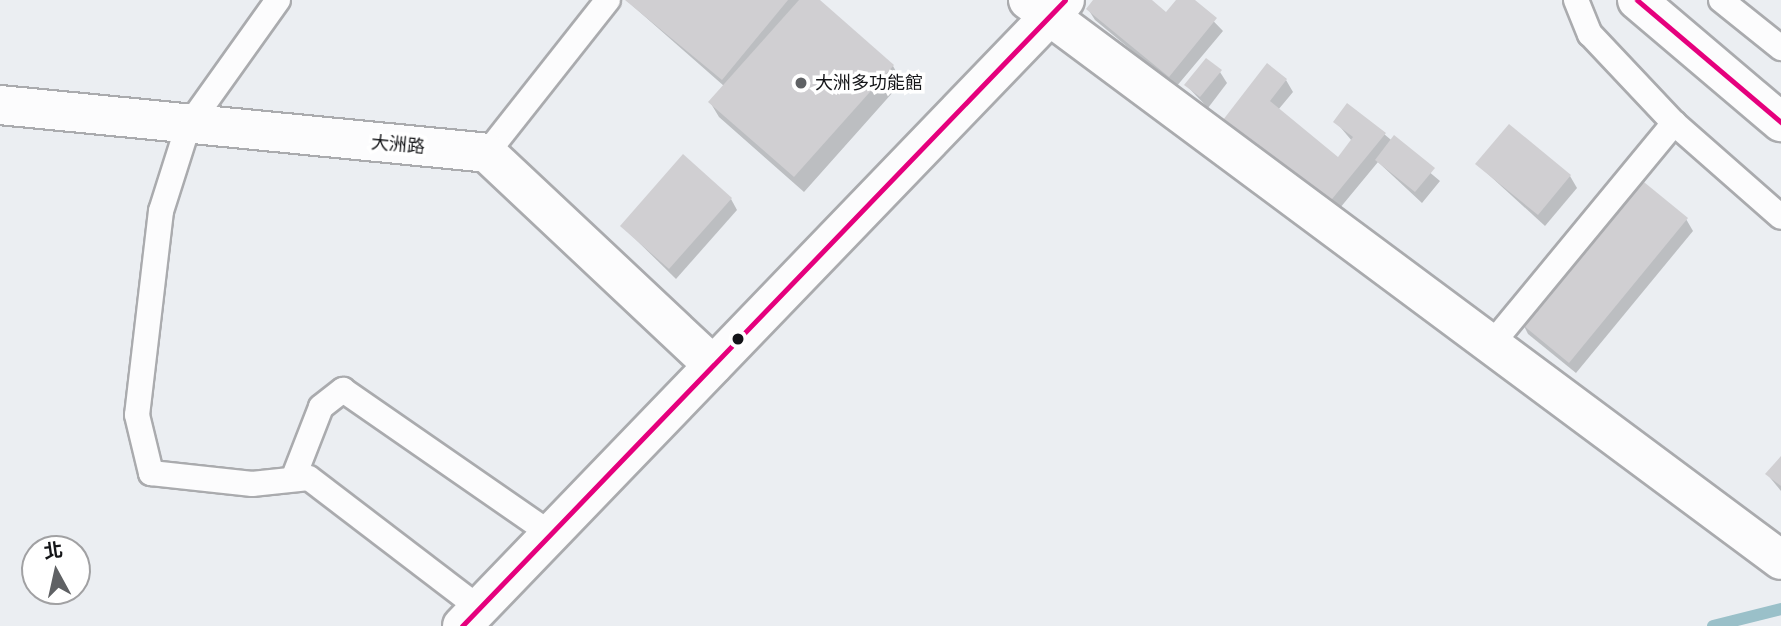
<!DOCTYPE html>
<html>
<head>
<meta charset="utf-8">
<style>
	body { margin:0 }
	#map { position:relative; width:1781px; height:626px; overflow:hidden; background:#ebeef2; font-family:"Work Sans","Noto Sans TC",sans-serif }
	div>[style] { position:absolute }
	.shadow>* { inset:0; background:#0003 }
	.stream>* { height:12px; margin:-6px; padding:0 6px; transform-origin:6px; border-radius:6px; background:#9ac0c9 }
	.building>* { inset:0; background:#d0cfd2 }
	.roads { filter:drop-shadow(2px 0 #aaabae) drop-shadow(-2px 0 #aaabae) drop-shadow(0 2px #aaabae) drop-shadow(0 -2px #aaabae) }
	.service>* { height:24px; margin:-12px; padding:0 12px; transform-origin:12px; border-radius:12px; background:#fcfcfd }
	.minor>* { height:38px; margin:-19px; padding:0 19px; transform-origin:19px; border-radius:19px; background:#fcfcfd }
	.tertiary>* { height:38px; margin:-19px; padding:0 19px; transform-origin:19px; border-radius:19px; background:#fcfcfd }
	.bus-1>* { height:5px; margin:-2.5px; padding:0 2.5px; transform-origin:2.5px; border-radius:2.5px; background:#e5007d }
	.dots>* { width:19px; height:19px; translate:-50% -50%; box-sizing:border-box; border:4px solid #fff; border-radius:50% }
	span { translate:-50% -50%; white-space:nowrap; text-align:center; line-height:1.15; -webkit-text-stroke:7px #fff; paint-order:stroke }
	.poi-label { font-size:18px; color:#141518 }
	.left { translate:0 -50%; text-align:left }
	.street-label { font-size:18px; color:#141518 }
	.north { position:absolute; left:21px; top:535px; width:70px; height:70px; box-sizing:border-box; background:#fff; border:2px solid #a1a1a3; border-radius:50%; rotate:352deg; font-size:19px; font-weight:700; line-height:28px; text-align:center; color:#141518 }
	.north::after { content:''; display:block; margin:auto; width:24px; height:32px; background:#5f6164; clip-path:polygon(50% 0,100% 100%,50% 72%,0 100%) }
</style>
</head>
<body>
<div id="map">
	<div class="shadow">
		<div style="clip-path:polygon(626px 0,817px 0,893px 66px,902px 82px,804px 192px,719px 117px,710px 102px,724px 86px)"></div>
		<div style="clip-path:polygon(1095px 0,1149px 0,1167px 14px,1179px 0,1193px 0,1223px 31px,1176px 87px,1095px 20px,1088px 9px)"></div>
		<div style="clip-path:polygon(1220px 72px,1227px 83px,1208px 108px,1186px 85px)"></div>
		<div style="clip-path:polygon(1286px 80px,1293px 92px,1278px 110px,1339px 159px,1352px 141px,1336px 122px,1384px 134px,1440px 181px,1422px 203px,1378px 162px,1335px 214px,1225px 120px)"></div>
		<div style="clip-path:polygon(1477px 164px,1570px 176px,1577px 188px,1545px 226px)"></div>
		<div style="clip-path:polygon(731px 199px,737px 210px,676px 279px,622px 226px)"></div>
		<div style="clip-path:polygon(1686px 219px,1693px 231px,1576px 373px,1528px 334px,1522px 322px)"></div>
		<div style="clip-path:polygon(1781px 459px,1781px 491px,1767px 474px)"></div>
	</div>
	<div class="stream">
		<div style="left:1713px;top:626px;width:70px;rotate:-14deg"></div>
	</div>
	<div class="building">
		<div style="clip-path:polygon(625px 0,788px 0,722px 80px)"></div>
		<div style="clip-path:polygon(799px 0,820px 0,894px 65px,794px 177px,708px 102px)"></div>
		<div style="clip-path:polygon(1093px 0,1152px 0,1166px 12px,1176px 0,1195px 0,1217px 18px,1169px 77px,1086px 9px)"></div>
		<div style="clip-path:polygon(1206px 58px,1222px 70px,1200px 97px,1184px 85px)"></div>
		<div style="clip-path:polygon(1267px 63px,1287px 79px,1270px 101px,1338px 157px,1353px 137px,1333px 122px,1347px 103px,1386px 133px,1328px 204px,1223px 120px)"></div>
		<div style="clip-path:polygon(1509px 124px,1571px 175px,1538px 215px,1475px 164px)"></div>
		<div style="clip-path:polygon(1394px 135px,1435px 168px,1415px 192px,1375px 160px)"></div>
		<div style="clip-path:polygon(683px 154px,732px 198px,669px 269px,620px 226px)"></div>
		<div style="clip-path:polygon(1639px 178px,1688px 218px,1569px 363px,1519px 322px)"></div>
		<div style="clip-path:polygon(1781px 456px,1781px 486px,1765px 474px)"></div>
	</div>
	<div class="roads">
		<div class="service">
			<div style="left:278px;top:0;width:155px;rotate:125.5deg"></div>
			<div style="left:188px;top:126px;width:89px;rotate:107.6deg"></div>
			<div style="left:161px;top:211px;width:205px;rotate:96.7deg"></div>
			<div style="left:137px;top:415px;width:60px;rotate:76.4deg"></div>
			<div style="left:151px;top:473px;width:102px;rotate:6.2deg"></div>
			<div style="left:252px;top:484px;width:57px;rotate:-6deg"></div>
			<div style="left:309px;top:478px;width:214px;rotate:37.4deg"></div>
			<div style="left:1576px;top:0;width:37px;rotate:68deg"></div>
			<div style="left:1590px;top:34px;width:122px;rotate:46.7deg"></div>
			<div style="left:1674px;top:123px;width:142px;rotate:41.3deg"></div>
			<div style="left:1721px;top:0;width:77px;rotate:38.7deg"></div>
			<div style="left:487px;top:153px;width:195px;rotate:-51.7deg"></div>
			<div style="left:1491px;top:345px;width:288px;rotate:-50.5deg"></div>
			<div style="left:293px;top:479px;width:77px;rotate:-68.7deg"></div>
			<div style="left:321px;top:407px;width:28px;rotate:-38deg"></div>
			<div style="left:343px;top:390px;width:253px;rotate:34.7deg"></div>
		</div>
		<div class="minor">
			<div style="left:1028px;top:0;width:938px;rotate:36.64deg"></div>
			<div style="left:0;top:105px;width:489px;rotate:5.6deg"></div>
			<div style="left:487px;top:153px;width:310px;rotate:43.2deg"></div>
			<div style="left:462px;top:626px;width:869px;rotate:-46.07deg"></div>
		</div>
		<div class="tertiary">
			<div style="left:1637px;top:0;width:189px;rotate:40.3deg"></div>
		</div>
	</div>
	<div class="bus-1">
		<div style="left:1637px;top:0;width:189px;rotate:40.3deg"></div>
		<div style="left:462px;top:626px;width:869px;rotate:-46.07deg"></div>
	</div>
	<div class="dots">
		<div style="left:801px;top:83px;background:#5f6164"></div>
		<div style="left:738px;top:339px;background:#141518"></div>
	</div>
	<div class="poi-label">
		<span class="left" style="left:815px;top:83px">大洲多功能館</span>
	</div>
	<div class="street-label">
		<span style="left:398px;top:145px;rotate:5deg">大洲路</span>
	</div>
	<div class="north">北</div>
</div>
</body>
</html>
